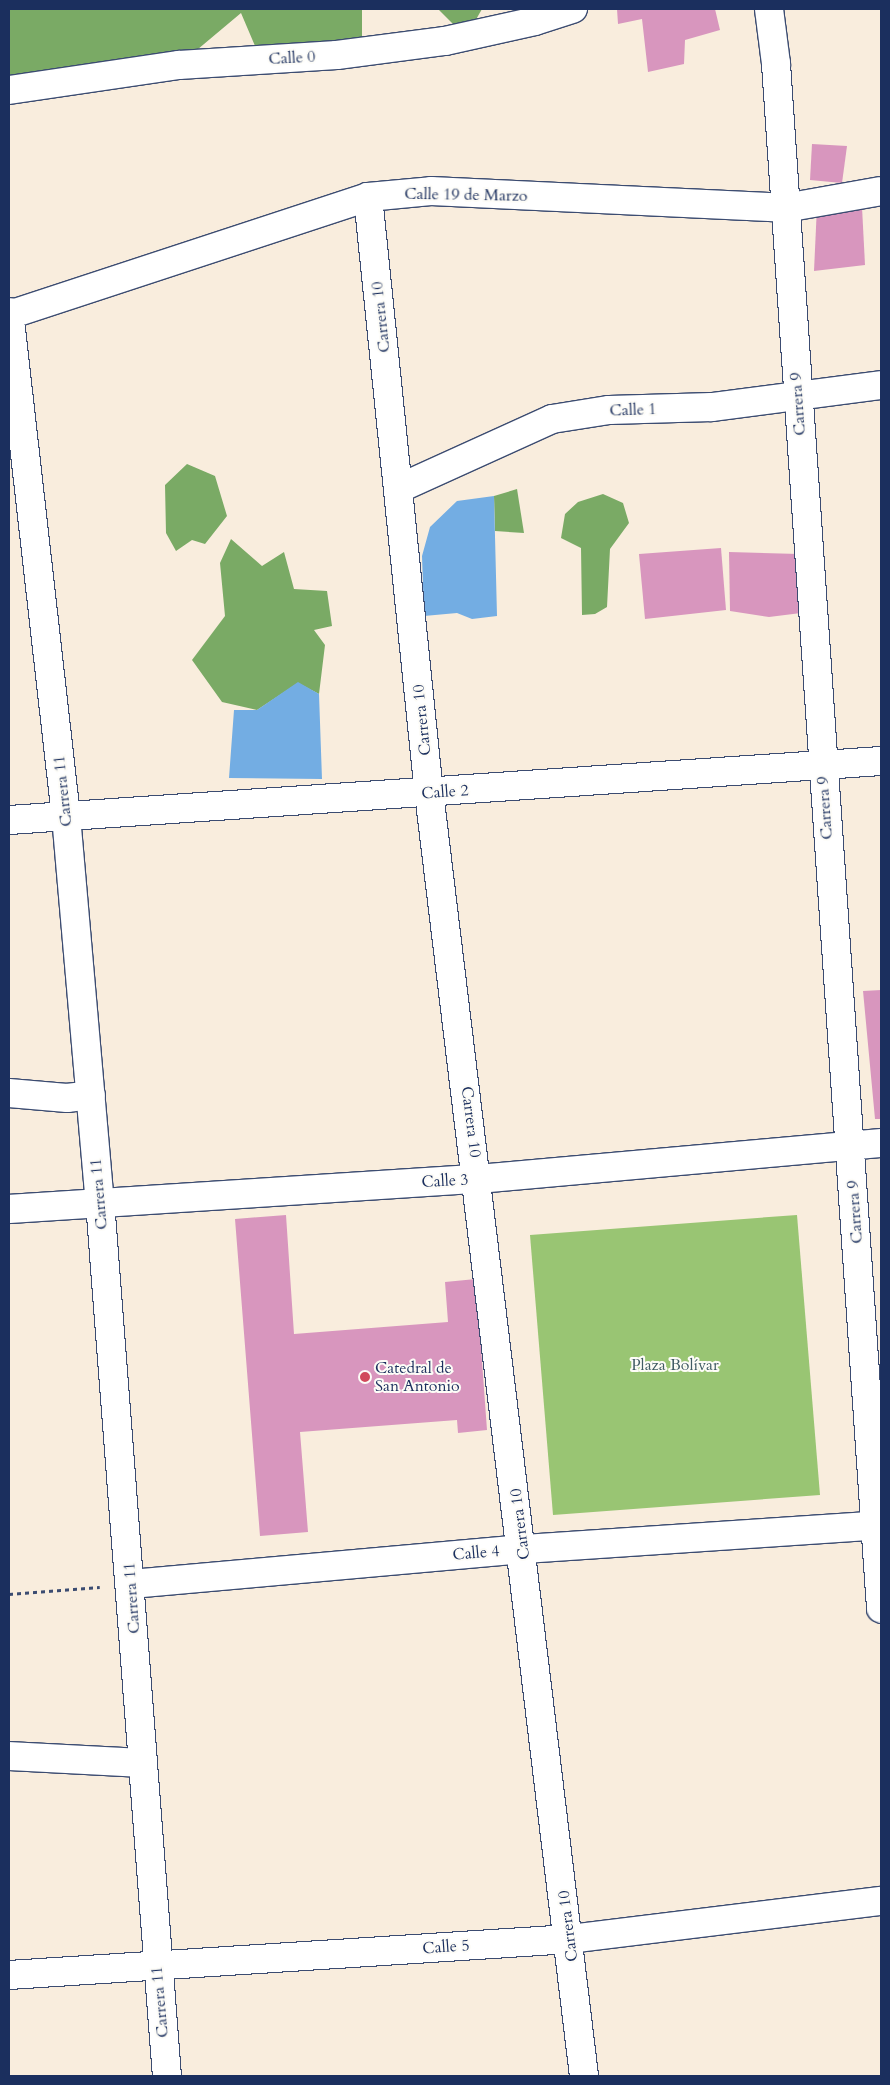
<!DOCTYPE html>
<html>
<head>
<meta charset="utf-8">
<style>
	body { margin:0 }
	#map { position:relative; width:890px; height:2085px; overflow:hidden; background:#f9eddd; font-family:Cardo,serif }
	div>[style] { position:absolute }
	.green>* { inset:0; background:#99c573 }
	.forest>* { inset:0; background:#7aaa65 }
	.water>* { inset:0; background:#73ade3 }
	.building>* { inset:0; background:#d896be }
	.path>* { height:3px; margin-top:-1.5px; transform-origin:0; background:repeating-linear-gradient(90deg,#3c4c71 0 4px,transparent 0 8px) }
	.roads { filter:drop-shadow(1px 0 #3c4c71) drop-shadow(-1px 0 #3c4c71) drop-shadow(0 1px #3c4c71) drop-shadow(0 -1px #3c4c71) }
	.minor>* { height:28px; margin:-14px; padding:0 14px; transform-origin:14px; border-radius:14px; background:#fff }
	.dots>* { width:14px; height:14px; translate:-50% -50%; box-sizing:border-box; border:2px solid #fdfcf7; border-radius:50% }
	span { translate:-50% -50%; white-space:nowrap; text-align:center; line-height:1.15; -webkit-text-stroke:4px #fdfcf7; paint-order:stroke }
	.street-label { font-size:16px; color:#1b2f5e }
	.park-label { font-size:16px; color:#415c64 }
	.poi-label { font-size:16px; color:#1b2f5e }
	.left { translate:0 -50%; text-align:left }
	.frame { position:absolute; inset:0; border:10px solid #1b2f5e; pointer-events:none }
</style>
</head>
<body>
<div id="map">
	<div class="green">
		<div style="clip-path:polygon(797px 1215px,820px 1495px,553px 1515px,530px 1235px)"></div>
	</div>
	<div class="forest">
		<div style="clip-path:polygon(9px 9px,362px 9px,362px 52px,261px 60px,241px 13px,179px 65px,9px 99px)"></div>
		<div style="clip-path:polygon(438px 9px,482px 9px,466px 37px)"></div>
		<div style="clip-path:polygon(187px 464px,215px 476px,227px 516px,205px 544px,192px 540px,176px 551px,166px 533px,165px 485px)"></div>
		<div style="clip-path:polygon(517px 489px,524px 533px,495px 531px,494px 496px)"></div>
		<div style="clip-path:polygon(603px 494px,623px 503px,629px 523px,610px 549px,607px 607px,595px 614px,582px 615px,581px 548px,561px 538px,565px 514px,578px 502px)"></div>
		<div style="clip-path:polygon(231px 539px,262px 566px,284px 552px,294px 589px,327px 591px,332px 626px,314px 630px,325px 645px,319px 694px,298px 683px,257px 710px,222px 702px,192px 660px,225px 616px,220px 563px)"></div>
	</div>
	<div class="water">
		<div style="clip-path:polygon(494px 496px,497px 616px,472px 619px,457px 613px,424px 616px,422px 556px,430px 527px,457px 501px)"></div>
		<div style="clip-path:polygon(298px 682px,319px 694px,322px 779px,229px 778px,234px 710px,257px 710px)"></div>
	</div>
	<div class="building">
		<div style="clip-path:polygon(617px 9px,715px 9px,720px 30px,685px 40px,684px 64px,648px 72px,642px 19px,618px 24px)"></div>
		<div style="clip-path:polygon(812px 144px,847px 146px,842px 183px,810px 180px)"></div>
		<div style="clip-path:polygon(817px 206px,862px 207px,865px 265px,814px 271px)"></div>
		<div style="clip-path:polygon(721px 548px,726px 610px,645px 619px,639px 554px)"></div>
		<div style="clip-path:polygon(729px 552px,799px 554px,801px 613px,769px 617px,730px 611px)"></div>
		<div style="clip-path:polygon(881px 990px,881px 1119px,875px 1119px,863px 991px)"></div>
		<div style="clip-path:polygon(286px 1215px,294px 1334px,448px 1322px,445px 1282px,476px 1279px,487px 1430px,458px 1433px,457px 1420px,300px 1432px,308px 1532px,260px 1536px,235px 1219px)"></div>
	</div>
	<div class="path">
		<div style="left:9px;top:1594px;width:91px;rotate:-4.4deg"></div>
	</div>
	<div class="roads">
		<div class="minor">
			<div style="left:769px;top:9px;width:55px;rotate:82.7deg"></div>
			<div style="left:776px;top:64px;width:1548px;rotate:86.11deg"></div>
			<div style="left:9px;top:90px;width:172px;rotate:-8.4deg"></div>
			<div style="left:179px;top:65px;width:158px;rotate:-3.6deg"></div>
			<div style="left:337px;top:55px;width:109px;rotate:-7.4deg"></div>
			<div style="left:445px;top:41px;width:92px;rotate:-12.5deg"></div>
			<div style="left:535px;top:21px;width:40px;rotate:-18deg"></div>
			<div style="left:368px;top:197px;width:599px;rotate:84.16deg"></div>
			<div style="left:429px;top:793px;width:1292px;rotate:83.11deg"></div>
			<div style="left:9px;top:312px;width:507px;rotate:83.55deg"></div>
			<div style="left:66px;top:816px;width:387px;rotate:85deg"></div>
			<div style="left:100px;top:1202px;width:877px;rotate:85.62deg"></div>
			<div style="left:9px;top:315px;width:378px;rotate:-18.2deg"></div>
			<div style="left:368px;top:197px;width:63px;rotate:-5.4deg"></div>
			<div style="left:431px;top:191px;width:354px;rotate:2.7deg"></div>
			<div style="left:785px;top:208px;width:97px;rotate:-10deg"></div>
			<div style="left:400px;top:488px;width:167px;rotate:-24.4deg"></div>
			<div style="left:552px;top:419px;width:58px;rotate:-9deg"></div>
			<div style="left:609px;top:410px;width:103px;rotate:-1.7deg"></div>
			<div style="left:712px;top:407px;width:170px;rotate:-7.4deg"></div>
			<div style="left:9px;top:820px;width:874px;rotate:-3.87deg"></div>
			<div style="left:9px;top:1093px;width:58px;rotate:4.9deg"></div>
			<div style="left:67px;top:1098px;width:24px;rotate:-7deg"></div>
			<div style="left:9px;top:1209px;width:470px;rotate:-3.7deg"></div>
			<div style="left:478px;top:1179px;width:405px;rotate:-5.1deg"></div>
			<div style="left:131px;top:1584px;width:394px;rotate:-5.1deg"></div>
			<div style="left:523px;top:1549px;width:359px;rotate:-3.8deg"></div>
			<div style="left:9px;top:1756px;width:134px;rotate:3deg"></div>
			<div style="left:9px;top:1975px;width:562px;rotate:-3.67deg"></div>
			<div style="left:570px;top:1939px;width:313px;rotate:-7deg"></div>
		</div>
	</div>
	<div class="dots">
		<div style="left:365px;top:1377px;background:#d1495b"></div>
	</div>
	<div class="street-label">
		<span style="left:292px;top:58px;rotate:-3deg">Calle 0</span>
		<span style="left:466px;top:195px;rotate:1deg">Calle 19 de Marzo</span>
		<span style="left:381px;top:317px;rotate:-96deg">Carrera 10</span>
		<span style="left:798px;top:404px;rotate:-94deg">Carrera 9</span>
		<span style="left:633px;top:410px;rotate:-2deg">Calle 1</span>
		<span style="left:422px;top:720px;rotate:-96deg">Carrera 10</span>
		<span style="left:63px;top:791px;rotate:-96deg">Carrera 11</span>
		<span style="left:445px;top:792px;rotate:-4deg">Calle 2</span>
		<span style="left:825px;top:808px;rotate:-94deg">Carrera 9</span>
		<span style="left:471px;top:1122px;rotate:83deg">Carrera 10</span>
		<span style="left:445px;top:1181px;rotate:-3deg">Calle 3</span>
		<span style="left:99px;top:1194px;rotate:-95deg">Carrera 11</span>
		<span style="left:855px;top:1212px;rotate:-94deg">Carrera 9</span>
		<span style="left:520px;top:1524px;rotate:-97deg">Carrera 10</span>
		<span style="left:476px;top:1553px;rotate:-5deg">Calle 4</span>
		<span style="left:132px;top:1598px;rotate:-94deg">Carrera 11</span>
		<span style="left:568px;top:1926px;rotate:-97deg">Carrera 10</span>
		<span style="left:446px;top:1947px;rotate:-4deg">Calle 5</span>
		<span style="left:160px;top:2002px;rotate:-95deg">Carrera 11</span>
	</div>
	<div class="park-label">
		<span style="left:675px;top:1365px">Plaza Bolívar</span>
	</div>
	<div class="poi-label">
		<span class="left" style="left:375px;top:1377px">Catedral de<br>San Antonio</span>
	</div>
	<div class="frame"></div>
</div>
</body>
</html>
